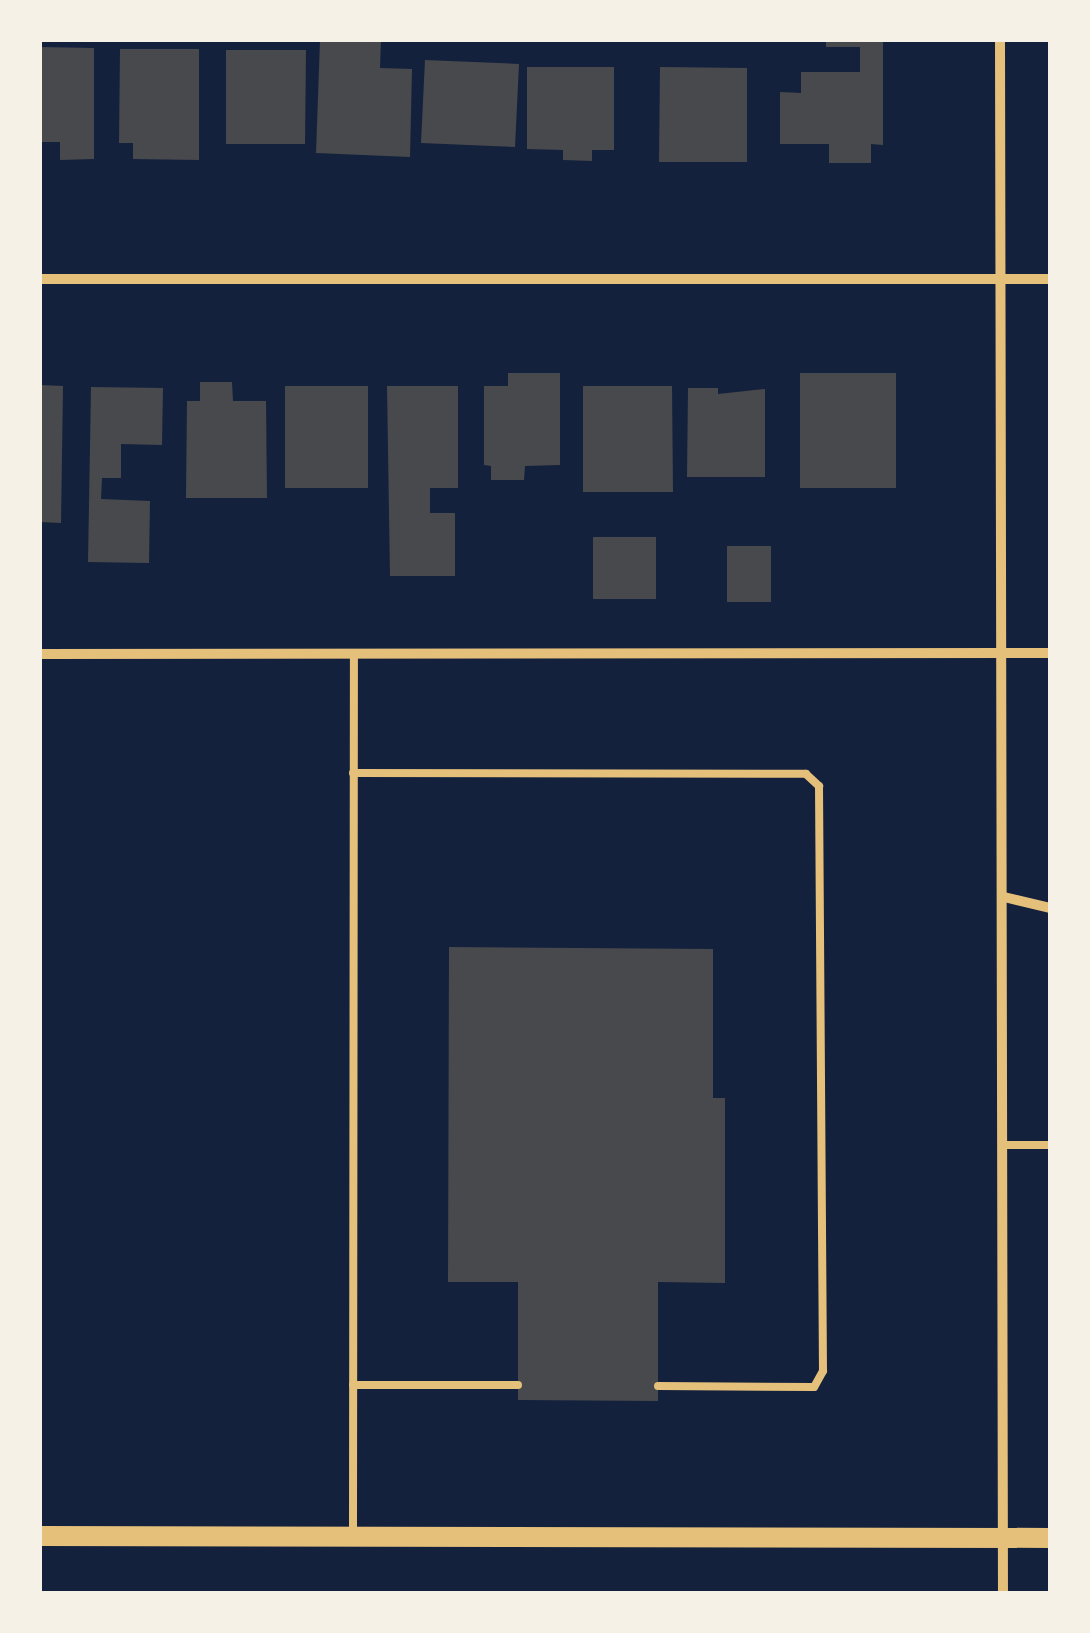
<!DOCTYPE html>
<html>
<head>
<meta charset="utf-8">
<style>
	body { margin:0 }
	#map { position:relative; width:1090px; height:1633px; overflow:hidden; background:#14213d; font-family:"Nunito Sans",sans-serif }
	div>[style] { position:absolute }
	.building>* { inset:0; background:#48494c }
	.service>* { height:8px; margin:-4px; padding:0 4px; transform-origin:4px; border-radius:4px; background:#e5c07b }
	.minor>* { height:10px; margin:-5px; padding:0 5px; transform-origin:5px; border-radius:5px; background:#e5c07b }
	.secondary>* { height:20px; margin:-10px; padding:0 10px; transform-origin:10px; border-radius:10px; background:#e5c07b }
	span { translate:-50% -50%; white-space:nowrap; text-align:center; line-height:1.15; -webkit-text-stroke:8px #f6f1e7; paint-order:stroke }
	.frame { position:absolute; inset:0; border:42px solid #f6f1e7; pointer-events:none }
</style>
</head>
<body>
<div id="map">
	<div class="building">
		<div style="clip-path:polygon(320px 40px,381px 40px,380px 68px,412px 69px,410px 157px,316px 153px)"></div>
		<div style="clip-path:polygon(826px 40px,883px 40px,883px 145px,871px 144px,871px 163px,829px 163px,829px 144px,780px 144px,780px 92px,801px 93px,801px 72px,860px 72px,860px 47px,826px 47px)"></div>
		<div style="clip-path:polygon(40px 47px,94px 48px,94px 159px,60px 160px,60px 142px,40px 142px)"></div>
		<div style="clip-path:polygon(120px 49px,199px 49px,199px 160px,133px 159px,133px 143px,119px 143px)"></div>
		<div style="clip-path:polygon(226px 50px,306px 50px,305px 144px,226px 144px)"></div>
		<div style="clip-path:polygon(425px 60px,519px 64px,515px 147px,421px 143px)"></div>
		<div style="clip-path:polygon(527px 67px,614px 67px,614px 150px,592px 150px,592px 161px,563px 160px,563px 150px,527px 149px)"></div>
		<div style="clip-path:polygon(660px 67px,747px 68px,747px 162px,659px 162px)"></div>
		<div style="clip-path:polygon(508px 373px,560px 373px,560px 465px,525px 466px,524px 480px,491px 480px,491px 466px,484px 465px,484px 386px,508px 386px)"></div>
		<div style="clip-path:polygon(800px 373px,896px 373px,896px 488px,800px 488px)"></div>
		<div style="clip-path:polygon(200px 382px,232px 382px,233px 401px,266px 401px,267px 498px,186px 498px,187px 401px,200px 401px)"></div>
		<div style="clip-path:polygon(40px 385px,63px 386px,61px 523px,40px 522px)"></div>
		<div style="clip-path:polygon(285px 386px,368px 386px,368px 488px,285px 488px)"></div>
		<div style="clip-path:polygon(387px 386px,458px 386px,458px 488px,430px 488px,430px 513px,455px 513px,455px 576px,390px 576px)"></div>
		<div style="clip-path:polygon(583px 386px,672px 386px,673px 492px,583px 492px)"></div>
		<div style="clip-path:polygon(91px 387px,163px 388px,162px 445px,121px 444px,121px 478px,102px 478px,101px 499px,150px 501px,149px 563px,88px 562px)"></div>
		<div style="clip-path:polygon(688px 388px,718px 388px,718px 394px,765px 389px,765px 477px,687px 477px)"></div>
		<div style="clip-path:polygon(593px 537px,656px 537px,656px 599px,593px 599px)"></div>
		<div style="clip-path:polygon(727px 546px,771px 546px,771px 602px,727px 602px)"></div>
		<div style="clip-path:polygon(449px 947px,713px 949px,713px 1098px,725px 1098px,725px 1283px,658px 1282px,658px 1401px,518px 1400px,518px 1282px,448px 1282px)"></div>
	</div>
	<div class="service">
		<div style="left:353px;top:773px;width:453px;rotate:0.1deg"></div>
		<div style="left:806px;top:774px;width:18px;rotate:43deg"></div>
		<div style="left:819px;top:786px;width:585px;rotate:89.61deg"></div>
		<div style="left:823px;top:1371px;width:18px;rotate:119deg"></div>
		<div style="left:814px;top:1387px;width:156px;rotate:-179.6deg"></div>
		<div style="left:1004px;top:1145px;width:46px"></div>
		<div style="left:353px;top:1385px;width:165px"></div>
		<div style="left:353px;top:1536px;width:883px;rotate:-89.94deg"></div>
	</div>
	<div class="minor">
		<div style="left:1000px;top:40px;width:1553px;rotate:89.89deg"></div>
		<div style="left:40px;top:279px;width:1010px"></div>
		<div style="left:40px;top:654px;width:1010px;rotate:-0.06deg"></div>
		<div style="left:1004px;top:897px;width:47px;rotate:13.4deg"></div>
	</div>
	<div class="secondary">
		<div style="left:40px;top:1536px;width:1010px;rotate:0.11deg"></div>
	</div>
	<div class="frame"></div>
</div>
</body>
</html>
